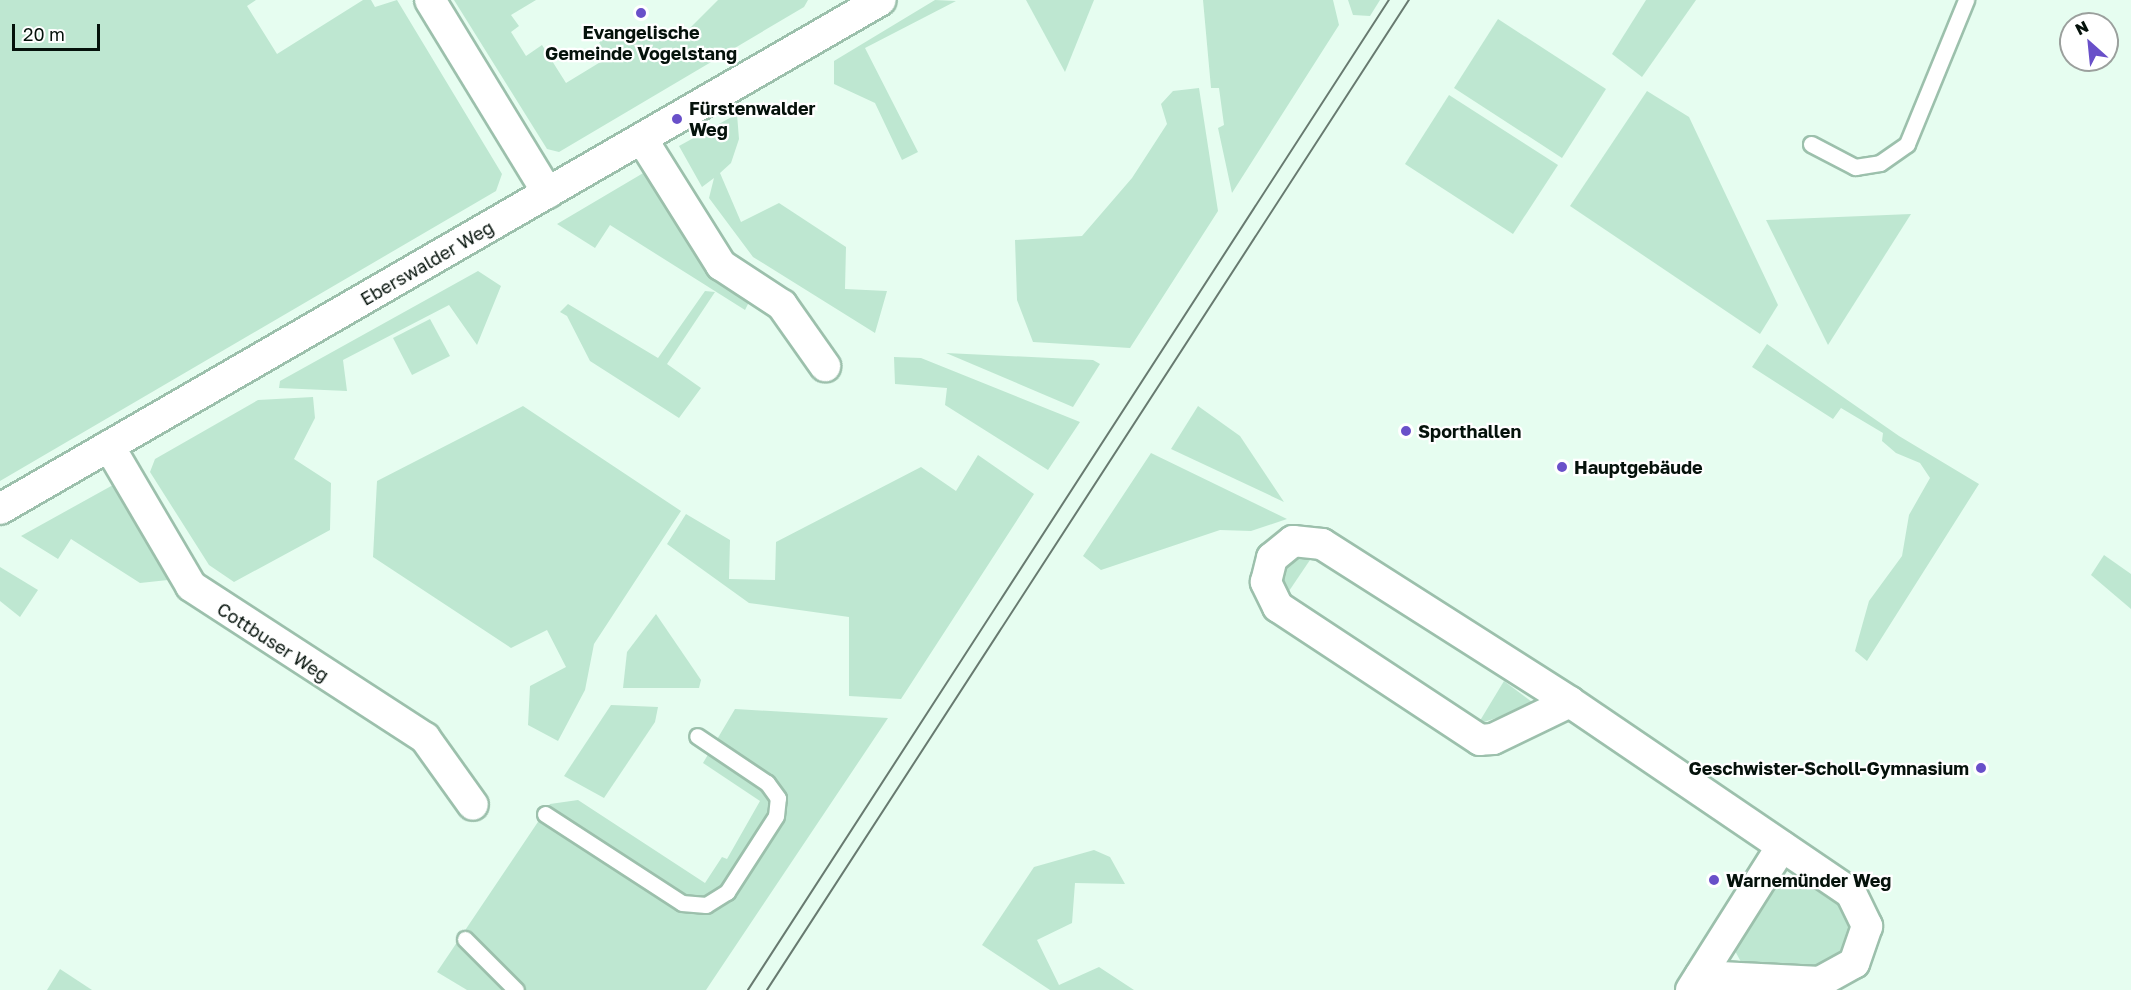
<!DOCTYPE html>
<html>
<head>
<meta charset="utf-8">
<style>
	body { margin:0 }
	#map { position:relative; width:2131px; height:990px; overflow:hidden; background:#e6fdf0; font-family:"Golos Text",sans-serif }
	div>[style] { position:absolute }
	.green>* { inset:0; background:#bee7d1 }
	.roads { filter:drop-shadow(2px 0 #9cc0ac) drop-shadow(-2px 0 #9cc0ac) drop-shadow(0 2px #9cc0ac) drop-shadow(0 -2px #9cc0ac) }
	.service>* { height:15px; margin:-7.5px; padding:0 7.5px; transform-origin:7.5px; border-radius:7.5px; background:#fff }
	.minor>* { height:30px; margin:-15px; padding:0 15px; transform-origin:15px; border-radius:15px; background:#fff }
	.tram>* { height:1.5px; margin:-0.75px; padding:0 0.75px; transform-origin:0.75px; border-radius:0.75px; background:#687a70 }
	.dots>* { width:16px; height:16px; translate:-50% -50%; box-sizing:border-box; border:3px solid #fff; border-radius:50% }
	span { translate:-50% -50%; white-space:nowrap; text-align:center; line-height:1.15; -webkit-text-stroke:4.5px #fff; paint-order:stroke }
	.poi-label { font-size:18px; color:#05120b; font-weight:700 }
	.left { translate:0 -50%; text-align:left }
	.right { translate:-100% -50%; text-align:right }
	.street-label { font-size:18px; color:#05120b }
	.north { position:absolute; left:2059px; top:12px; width:60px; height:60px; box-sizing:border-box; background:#fff; border:2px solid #9ba09d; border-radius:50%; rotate:333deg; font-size:16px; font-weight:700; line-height:24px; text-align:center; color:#05120b }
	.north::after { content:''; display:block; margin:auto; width:21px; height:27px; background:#6950c9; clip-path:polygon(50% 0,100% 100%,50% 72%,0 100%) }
	.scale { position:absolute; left:12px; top:24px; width:88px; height:27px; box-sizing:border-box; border:3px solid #05120b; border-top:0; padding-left:8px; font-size:18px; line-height:21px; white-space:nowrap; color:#05120b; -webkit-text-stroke:4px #fff; paint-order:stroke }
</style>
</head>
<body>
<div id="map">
	<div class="green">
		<div style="clip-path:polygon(0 0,256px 0,247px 6px,277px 54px,363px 0,371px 0,375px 7px,397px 0,502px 174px,496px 191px,0 481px)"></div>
		<div style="clip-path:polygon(454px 0,536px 0,511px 15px,519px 26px,511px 32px,526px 56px,542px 45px,566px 83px,607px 58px,599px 42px,616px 33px,618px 36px,633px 28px,684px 34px,718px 0,808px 0,804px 7px,559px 152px,547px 149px)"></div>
		<div style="clip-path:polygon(935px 0,956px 1px,865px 48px,918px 152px,902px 160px,875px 103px,834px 84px,834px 61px)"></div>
		<div style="clip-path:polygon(1026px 0,1094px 0,1065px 72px)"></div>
		<div style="clip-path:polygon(1203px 0,1333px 0,1339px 25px,1232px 193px,1218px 128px,1224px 125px,1219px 88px,1211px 88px)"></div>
		<div style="clip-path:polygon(1348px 0,1380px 0,1370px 16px,1353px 15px)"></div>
		<div style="clip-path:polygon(1646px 0,1696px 0,1642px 77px,1612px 54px)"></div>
		<div style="clip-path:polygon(1498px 19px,1606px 89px,1562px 158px,1454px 88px)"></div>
		<div style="clip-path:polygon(1199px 88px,1218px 211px,1130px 348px,1033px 342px,1017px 300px,1015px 240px,1082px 236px,1132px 178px,1167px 124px,1161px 104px,1173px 91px)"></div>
		<div style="clip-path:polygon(1647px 91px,1689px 117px,1778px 305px,1760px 334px,1570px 206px)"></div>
		<div style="clip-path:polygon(1449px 95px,1558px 165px,1513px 234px,1405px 164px)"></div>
		<div style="clip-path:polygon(737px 114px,739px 139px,731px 163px,720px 173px,741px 222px,779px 203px,846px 247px,845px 289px,887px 291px,875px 333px,753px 257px,709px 198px,714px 178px,702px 187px,679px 146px)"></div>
		<div style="clip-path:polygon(645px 172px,693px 253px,716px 276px,751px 298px,745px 310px,610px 225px,595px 248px,557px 224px)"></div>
		<div style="clip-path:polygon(1911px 214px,1828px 345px,1766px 220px)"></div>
		<div style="clip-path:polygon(478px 271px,501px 286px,477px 345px,449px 305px,343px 360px,347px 391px,279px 388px,280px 381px)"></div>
		<div style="clip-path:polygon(705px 291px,715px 292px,667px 364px,701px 388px,679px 418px,590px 361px,567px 316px,560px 312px,568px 304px,658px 358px)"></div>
		<div style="clip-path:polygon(430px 319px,450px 356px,412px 375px,393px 338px)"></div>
		<div style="clip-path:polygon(1767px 344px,1899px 436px,1979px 484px,1867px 661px,1855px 651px,1869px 601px,1902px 556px,1909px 515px,1930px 478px,1920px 463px,1896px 453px,1882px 441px,1883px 433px,1841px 408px,1833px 419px,1752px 367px)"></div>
		<div style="clip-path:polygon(946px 353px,1093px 360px,1100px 364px,1073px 407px)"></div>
		<div style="clip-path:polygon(894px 357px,921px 358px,1080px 422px,1048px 470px,945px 405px,947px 388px,895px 384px)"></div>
		<div style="clip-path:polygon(313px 397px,315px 418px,294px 459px,331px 483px,330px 530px,234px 582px,209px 565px,150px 472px,155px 459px,258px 400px)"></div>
		<div style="clip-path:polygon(523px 406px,681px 511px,594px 644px,585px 690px,558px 741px,528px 725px,530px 686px,566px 667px,547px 630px,511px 648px,373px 557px,377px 481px)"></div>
		<div style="clip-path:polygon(1198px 406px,1240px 436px,1284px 502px,1171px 449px)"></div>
		<div style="clip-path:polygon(1151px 453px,1287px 519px,1251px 531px,1220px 530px,1101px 570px,1083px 556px)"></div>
		<div style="clip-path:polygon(978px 455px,1034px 494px,901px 699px,849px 696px,849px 617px,749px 603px,667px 544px,686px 514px,730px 540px,729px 579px,775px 580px,776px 542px,921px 467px,956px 491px)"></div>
		<div style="clip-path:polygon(113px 485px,168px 580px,140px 583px,71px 539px,58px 559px,21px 536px)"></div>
		<div style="clip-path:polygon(1298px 554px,1314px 554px,1285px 597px,1278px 580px,1283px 564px)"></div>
		<div style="clip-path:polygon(2104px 555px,2131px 574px,2131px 609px,2091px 575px)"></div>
		<div style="clip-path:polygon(0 567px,38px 590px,20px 617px,0 601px)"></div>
		<div style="clip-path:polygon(656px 614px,701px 680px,699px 688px,623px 688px,627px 652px)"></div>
		<div style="clip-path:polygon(1504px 681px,1536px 705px,1478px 724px)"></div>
		<div style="clip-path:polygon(611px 705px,658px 707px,655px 722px,604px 798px,564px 776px)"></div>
		<div style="clip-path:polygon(735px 709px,888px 718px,706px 990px,467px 990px,437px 972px,550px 804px,578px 800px,705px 883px,722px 857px,727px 859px,760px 801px,703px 763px)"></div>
		<div style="clip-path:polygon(1094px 850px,1110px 857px,1125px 884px,1075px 883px,1072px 923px,1037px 940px,1059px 985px,1099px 967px,1134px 990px,1050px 990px,982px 945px,1034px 867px)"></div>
		<div style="clip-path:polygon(1801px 880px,1813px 883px,1840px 901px,1851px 926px,1845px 953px,1821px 969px,1741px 962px,1734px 949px,1768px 893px,1788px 881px)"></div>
		<div style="clip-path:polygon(60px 969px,92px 990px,47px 990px)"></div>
	</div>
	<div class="roads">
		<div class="service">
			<div style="left:1811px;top:144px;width:50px;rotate:27.6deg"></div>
			<div style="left:1855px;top:167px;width:25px;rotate:-9deg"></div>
			<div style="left:1880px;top:163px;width:33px;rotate:-35deg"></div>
			<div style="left:1907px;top:144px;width:156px;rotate:-67.7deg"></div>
			<div style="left:545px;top:814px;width:163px;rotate:33deg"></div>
			<div style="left:682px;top:903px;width:24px;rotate:5deg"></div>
			<div style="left:706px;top:905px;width:25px;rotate:-32deg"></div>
			<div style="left:727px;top:892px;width:90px;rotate:-57.2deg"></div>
			<div style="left:776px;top:816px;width:18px;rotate:-84deg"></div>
			<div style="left:778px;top:798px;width:19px;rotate:-126deg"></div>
			<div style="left:767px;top:783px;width:84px;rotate:-146.1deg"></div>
			<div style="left:465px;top:939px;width:72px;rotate:45deg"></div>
		</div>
		<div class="minor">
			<div style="left:430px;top:0;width:226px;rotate:58.6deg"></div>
			<div style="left:642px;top:139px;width:149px;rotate:57.9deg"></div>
			<div style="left:721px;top:265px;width:73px;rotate:33.3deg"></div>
			<div style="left:782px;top:305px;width:75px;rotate:54.8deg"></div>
			<div style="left:109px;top:446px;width:162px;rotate:59.6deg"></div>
			<div style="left:191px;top:586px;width:279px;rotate:33deg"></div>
			<div style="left:425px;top:738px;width:82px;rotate:54.4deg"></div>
			<div style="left:0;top:509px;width:1017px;rotate:-30.02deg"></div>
			<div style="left:1570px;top:702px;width:85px;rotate:154.3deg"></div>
			<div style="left:1493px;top:739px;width:13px;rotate:176deg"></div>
			<div style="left:1480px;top:740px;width:242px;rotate:-146.6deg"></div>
			<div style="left:1278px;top:607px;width:28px;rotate:-116deg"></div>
			<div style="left:1266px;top:582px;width:25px;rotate:-76deg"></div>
			<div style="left:1272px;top:558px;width:27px;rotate:-39deg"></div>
			<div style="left:1293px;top:541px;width:29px;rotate:6deg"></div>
			<div style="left:1322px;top:544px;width:294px;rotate:32.5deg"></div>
			<div style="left:1570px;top:702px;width:340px;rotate:34.2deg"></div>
			<div style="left:1851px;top:893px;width:37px;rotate:64deg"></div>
			<div style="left:1867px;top:926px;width:39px;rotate:109deg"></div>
			<div style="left:1854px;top:963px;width:39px;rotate:151deg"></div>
			<div style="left:1820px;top:982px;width:120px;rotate:-177.1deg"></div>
			<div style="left:1691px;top:990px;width:170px;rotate:-57.7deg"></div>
		</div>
	</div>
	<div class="tram">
		<div style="left:748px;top:990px;width:1179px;rotate:-57.08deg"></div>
		<div style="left:767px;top:990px;width:1180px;rotate:-57.04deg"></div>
	</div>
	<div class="dots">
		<div style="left:641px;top:13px;background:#6950c9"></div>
		<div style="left:677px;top:119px;background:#6950c9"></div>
		<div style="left:1406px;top:431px;background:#6950c9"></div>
		<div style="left:1562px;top:467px;background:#6950c9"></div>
		<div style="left:1981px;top:768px;background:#6950c9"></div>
		<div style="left:1714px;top:880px;background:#6950c9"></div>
	</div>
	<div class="poi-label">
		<span style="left:641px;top:43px">Evangelische<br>Gemeinde Vogelstang</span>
		<span class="left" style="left:689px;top:119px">Fürstenwalder<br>Weg</span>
		<span class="left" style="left:1418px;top:431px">Sporthallen</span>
		<span class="left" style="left:1574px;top:467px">Hauptgebäude</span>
		<span class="right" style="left:1969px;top:768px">Geschwister-Scholl-Gymnasium</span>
		<span class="left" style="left:1726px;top:880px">Warnemünder Weg</span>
	</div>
	<div class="street-label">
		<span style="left:427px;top:263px;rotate:-30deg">Eberswalder Weg</span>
		<span style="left:273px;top:642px;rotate:33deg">Cottbuser Weg</span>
	</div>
	<div class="north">N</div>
	<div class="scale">20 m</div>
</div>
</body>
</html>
